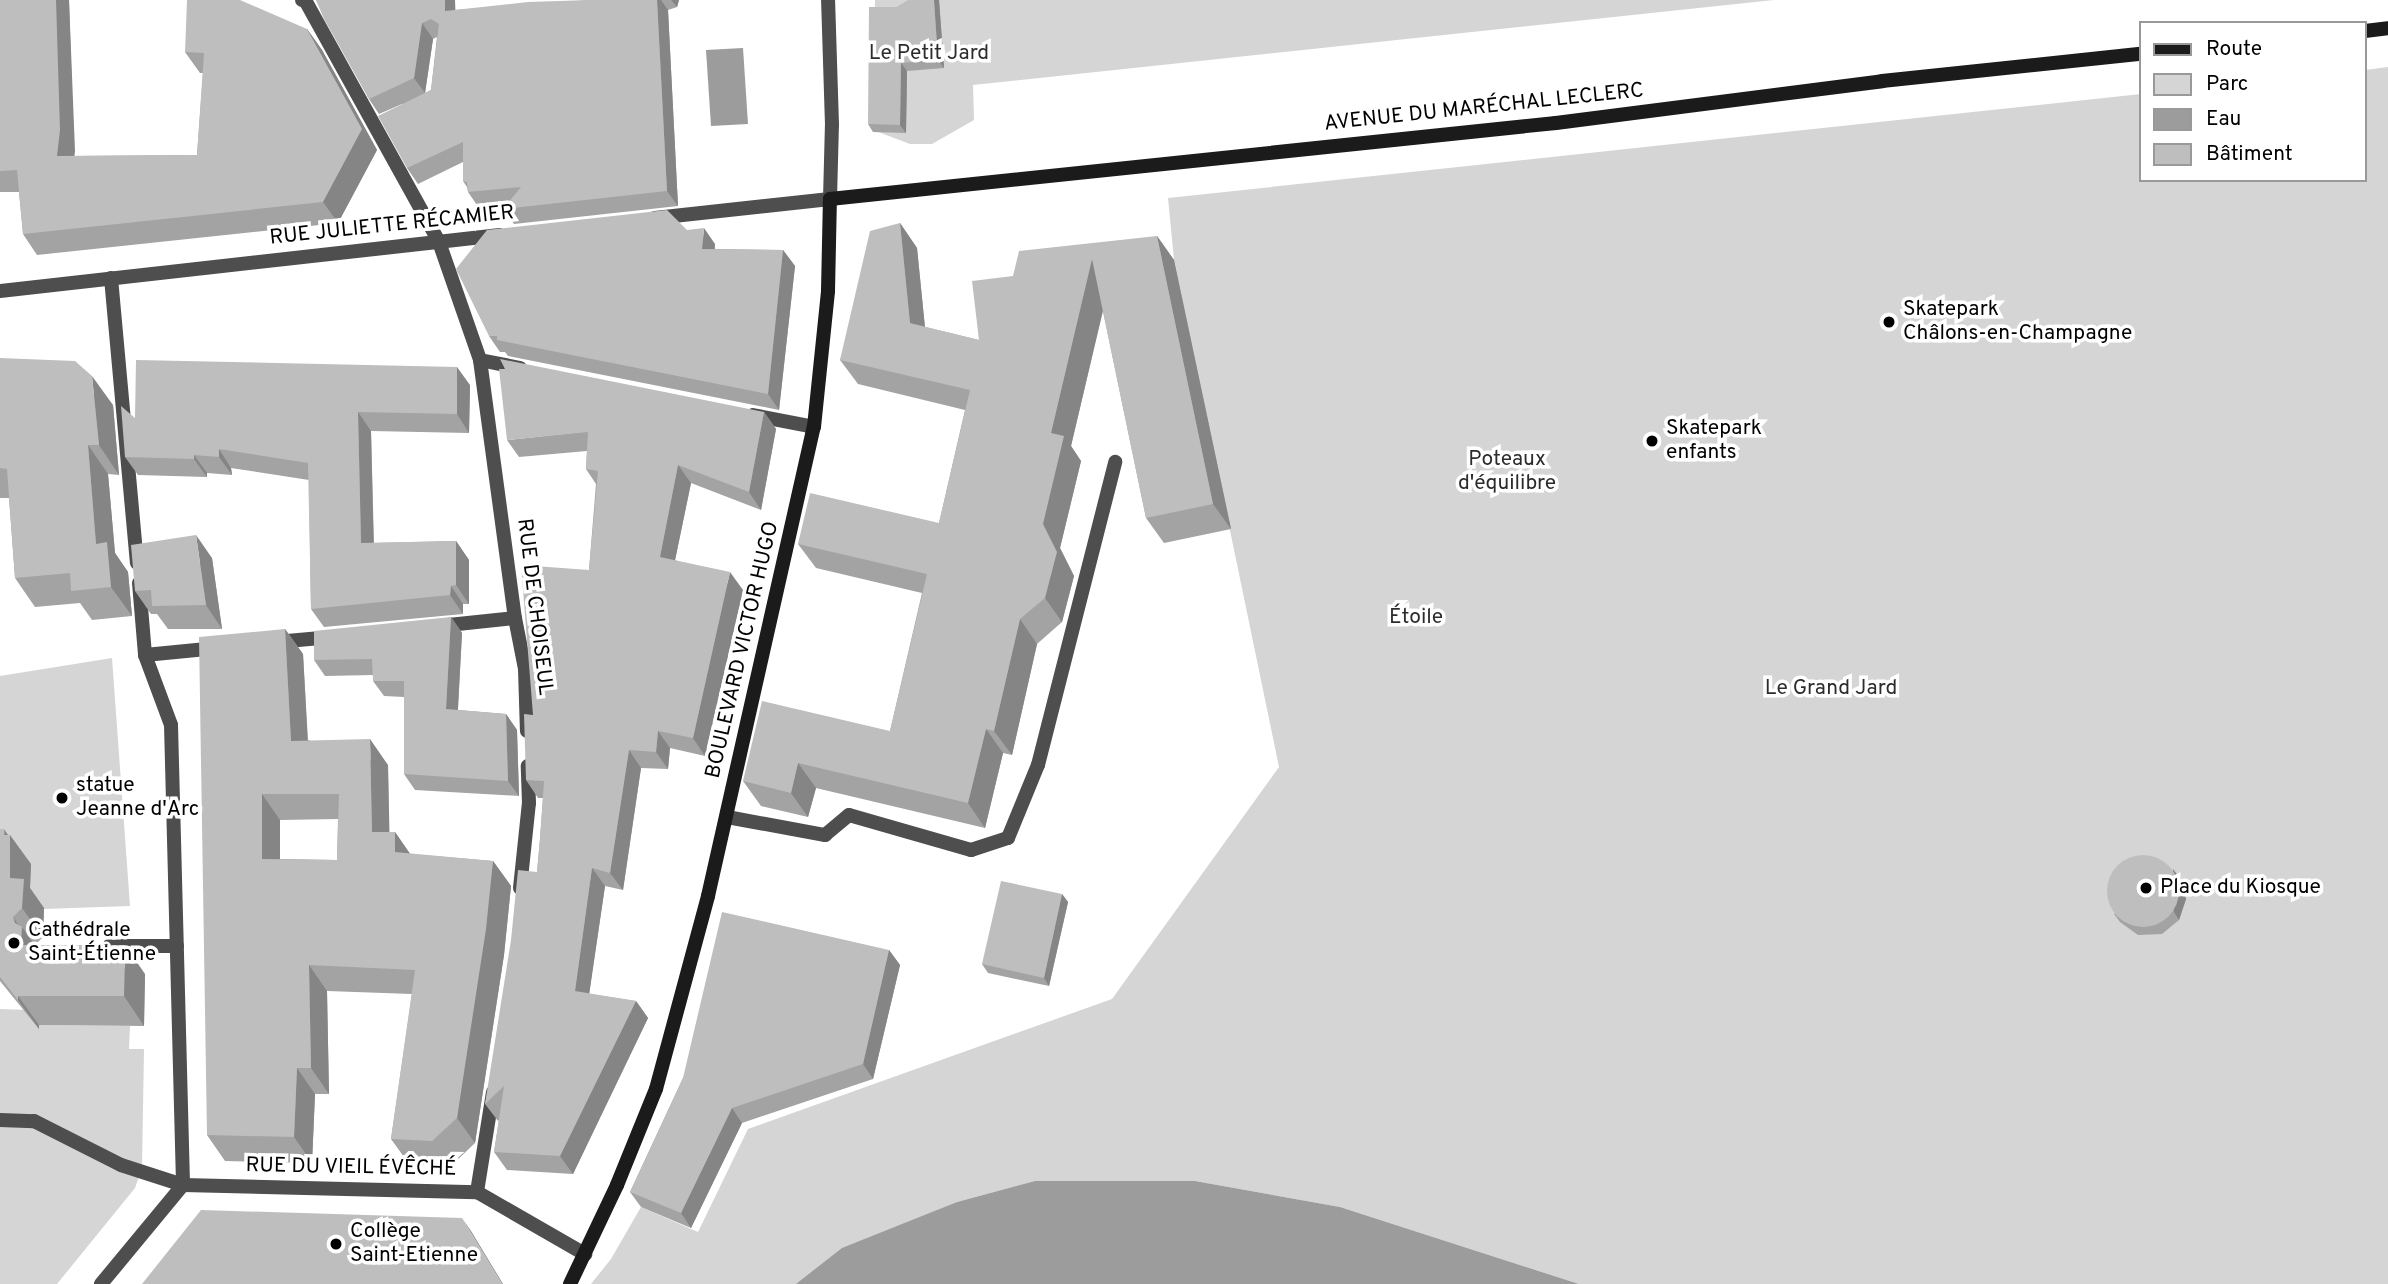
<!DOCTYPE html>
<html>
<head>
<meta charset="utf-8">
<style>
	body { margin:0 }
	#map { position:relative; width:2388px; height:1284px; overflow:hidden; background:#fff; font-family:Overpass,sans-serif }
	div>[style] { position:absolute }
	.green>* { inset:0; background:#d5d5d5 }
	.water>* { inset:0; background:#9c9c9c }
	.lane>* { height:14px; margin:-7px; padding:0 7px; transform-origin:7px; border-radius:7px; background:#4e4e4e }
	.street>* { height:14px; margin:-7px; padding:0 7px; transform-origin:7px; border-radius:7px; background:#4e4e4e }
	.secondary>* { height:14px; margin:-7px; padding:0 7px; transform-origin:7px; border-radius:7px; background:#1b1b1b }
	.wall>* { inset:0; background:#a3a3a3 }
	.shaded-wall>* { inset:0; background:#858585 }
	.building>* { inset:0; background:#bebebe }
	.round { border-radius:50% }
	.dots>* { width:19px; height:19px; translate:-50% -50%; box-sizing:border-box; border:4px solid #fff; border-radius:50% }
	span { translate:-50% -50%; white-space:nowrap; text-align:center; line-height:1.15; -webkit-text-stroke:7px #fff; paint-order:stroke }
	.park-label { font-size:21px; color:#2c2c2c }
	.street-label { font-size:21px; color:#000 }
	.poi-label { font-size:21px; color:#000 }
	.left { translate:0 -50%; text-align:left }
	.legend { position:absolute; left:2139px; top:21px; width:228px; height:161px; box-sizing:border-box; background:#fff; border:2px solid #999; margin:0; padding:9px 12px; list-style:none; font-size:21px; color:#000 }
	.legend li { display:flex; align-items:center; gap:14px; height:35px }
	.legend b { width:35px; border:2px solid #999 }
</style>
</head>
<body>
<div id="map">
	<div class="green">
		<div style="clip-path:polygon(875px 0,1774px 0,973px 85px,974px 120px,932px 144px,910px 144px,873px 130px)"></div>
		<div style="clip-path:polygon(2388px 67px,2388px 1284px,1579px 1284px,1340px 1207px,1195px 1181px,1035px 1181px,957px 1202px,899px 1226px,798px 1284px,591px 1284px,611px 1259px,641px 1207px,698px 1232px,748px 1129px,1112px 999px,1279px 767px,1174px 260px,1168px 198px,2141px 94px,2141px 180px,2365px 180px,2365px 70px)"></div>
		<div style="clip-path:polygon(112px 658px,130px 906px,44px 909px,0 865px,0 676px)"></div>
		<div style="clip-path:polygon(0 1009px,30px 1010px,36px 1025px,130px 1026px,129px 1049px,144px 1049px,142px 1168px,135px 1188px,57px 1284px,0 1284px)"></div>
	</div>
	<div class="water">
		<div style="clip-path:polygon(743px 48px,748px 124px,711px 126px,706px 50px)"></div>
		<div style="clip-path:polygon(1035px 1181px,1195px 1181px,1340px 1207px,1579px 1284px,796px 1284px,842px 1248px,957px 1202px)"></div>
	</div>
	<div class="lane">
		<div style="left:727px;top:817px;width:100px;rotate:10.4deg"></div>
		<div style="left:825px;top:835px;width:31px;rotate:-40deg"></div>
		<div style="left:849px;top:815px;width:127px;rotate:16deg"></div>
		<div style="left:971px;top:850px;width:39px;rotate:-18deg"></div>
		<div style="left:1008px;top:838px;width:79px;rotate:-67.7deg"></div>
		<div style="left:1038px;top:765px;width:313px;rotate:-75.7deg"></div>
		<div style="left:109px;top:946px;width:68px"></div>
		<div style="left:0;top:1120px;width:34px;rotate:2deg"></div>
		<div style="left:34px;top:1121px;width:97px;rotate:26.8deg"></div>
		<div style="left:121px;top:1165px;width:65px;rotate:17.9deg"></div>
	</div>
	<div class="street">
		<div style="left:302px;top:0;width:3px"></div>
		<div style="left:305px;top:0;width:277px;rotate:61deg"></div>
		<div style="left:439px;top:242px;width:125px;rotate:70.8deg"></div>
		<div style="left:480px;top:360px;width:260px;rotate:82.3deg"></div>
		<div style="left:515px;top:618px;width:52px;rotate:78.9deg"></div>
		<div style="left:525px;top:669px;width:62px;rotate:88.2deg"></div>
		<div style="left:655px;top:218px;width:176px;rotate:-6.2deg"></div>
		<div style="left:830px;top:199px;width:74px;rotate:-88.5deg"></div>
		<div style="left:832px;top:125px;width:125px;rotate:-91.8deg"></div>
		<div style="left:111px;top:278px;width:286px;rotate:84.8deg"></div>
		<div style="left:0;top:291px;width:503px;rotate:-6.39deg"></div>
		<div style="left:480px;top:360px;width:41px;rotate:11.3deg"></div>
		<div style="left:753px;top:415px;width:62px;rotate:11.1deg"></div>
		<div style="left:139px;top:583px;width:72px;rotate:85.2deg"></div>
		<div style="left:145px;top:655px;width:75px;rotate:69.6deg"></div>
		<div style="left:171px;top:725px;width:460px;rotate:88.5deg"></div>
		<div style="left:439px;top:626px;width:76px;rotate:-6deg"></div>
		<div style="left:276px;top:642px;width:56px;rotate:-5.1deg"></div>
		<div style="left:145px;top:655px;width:72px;rotate:-5.6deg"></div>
		<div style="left:520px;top:888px;width:85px;rotate:-84deg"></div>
		<div style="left:529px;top:803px;width:37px;rotate:-92deg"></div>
		<div style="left:183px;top:1185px;width:294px;rotate:1.4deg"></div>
		<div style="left:477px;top:1192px;width:125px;rotate:29.9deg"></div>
		<div style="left:477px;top:1192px;width:101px;rotate:-80.9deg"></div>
		<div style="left:101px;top:1284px;width:129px;rotate:-50.4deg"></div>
	</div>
	<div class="secondary">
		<div style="left:2365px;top:31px;width:23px;rotate:-7deg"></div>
		<div style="left:570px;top:1284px;width:110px;rotate:-64.6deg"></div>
		<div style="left:617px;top:1185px;width:104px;rotate:-67.9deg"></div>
		<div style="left:656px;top:1089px;width:200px;rotate:-74.9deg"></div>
		<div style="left:708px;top:896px;width:481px;rotate:-77.3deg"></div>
		<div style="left:814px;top:427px;width:137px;rotate:-84.1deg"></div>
		<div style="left:828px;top:291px;width:92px;rotate:-88.8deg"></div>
		<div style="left:830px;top:199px;width:730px;rotate:-5.98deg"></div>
		<div style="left:1556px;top:123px;width:329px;rotate:-7.3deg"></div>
		<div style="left:1882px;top:81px;width:260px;rotate:-6deg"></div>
	</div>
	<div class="wall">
		<div style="clip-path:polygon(0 0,69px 0,74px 156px,197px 155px,203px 73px,200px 73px,185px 52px,307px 29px,322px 50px,377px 150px,338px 223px,37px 255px,23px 234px,19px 192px,0 192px)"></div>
		<div style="clip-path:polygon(evenodd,316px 0,455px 10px,590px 0,679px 0,677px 7px,668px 10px,678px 206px,514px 224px,503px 209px,507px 205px,479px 208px,468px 192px,467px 187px,463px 181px,463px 162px,418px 184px,407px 168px,402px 104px,379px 114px,369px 99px,316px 0,437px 37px,431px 90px,425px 93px,433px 39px,437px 37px)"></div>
		<div style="clip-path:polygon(909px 0,939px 0,944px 68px,907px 71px,906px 133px,873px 132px,868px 124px,897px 7px)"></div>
		<div style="clip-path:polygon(900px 223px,917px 248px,925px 327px,979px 340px,1013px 276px,1157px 236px,1174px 260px,1231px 529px,1164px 543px,1146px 518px,1103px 311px,1071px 446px,1081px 461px,1060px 548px,1074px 576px,1062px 622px,1037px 644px,1012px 755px,1003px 753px,985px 828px,816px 788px,808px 817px,761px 806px,743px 781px,890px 731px,922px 593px,816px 568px,798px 544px,939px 523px,965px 410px,858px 384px,840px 360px)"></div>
		<div style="clip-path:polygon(687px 230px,715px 244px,715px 249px,783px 250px,795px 266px,779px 410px,508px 356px,505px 352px,500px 352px,489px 336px)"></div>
		<div style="clip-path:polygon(0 358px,113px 405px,119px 475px,108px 474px,115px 553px,128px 572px,132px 616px,92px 620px,80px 603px,35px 607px,15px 578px,9px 498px,0 498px)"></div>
		<div style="clip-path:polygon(470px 385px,469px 433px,371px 431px,374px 543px,456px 541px,469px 560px,469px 604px,463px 604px,463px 614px,324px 627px,311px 609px,309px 480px,231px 468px,232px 475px,207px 473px,207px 477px,138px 475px,125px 457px,135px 418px)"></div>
		<div style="clip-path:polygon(764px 412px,776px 429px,761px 510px,691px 483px,675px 560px,743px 590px,705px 756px,670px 748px,668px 769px,641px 768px,623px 890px,605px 886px,589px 994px,636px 1001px,648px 1018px,573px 1174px,507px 1170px,494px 1152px,499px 1120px,498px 1121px,485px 1104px,537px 872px,540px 839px,543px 798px,538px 798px,526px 780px,533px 715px,589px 570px,596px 484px,586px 469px,587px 451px,519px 457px,507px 440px)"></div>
		<div style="clip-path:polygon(212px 558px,222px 629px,168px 629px,157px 614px,151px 614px,135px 591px)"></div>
		<div style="clip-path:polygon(451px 617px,462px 633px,458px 710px,506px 714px,517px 730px,519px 796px,415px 790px,404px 774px,404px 697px,384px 696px,373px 681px,373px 675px,325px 676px,314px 660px)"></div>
		<div style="clip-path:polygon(evenodd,285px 629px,303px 654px,308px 740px,388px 765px,389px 832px,395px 832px,410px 854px,493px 861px,511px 886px,504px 955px,475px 1143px,450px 1167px,409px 1164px,391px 1139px,412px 994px,327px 991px,329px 1094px,315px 1094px,312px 1163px,225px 1161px,207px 1135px,285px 629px,338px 819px,337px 860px,280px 859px,280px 820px,338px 819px)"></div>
		<div style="clip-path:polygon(0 829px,8px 835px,31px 864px,30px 888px,44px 908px,43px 937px,35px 945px,145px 974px,144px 1026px,39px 1025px,39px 1029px,0 981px)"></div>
		<div style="clip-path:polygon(2179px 877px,2186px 899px,2179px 920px,2162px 934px,2138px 935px,2120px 922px,2114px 914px)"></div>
		<div style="clip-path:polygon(1062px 894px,1068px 902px,1049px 986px,988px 973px,982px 964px)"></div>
		<div style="clip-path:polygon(889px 950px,900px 965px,873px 1079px,742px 1123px,691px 1228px,641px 1207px,630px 1192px,683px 1078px)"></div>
	</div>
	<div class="shaded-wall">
		<div style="clip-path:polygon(56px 0,69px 0,75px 151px,72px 177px,57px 156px)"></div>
		<div style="clip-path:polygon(445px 0,455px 0,456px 27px,445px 11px)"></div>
		<div style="clip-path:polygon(657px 0,661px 0,668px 10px,678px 206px,667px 191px)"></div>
		<div style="clip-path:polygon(671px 0,679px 0,677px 7px)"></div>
		<div style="clip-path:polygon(934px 0,939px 0,944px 68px,938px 60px)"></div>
		<div style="clip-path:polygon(422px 23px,433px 39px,425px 93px,414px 78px)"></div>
		<div style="clip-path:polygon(307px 29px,322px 50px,377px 150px,338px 223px,323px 202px)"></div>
		<div style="clip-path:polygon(901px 63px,907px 71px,906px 133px,900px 125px)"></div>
		<div style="clip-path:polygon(900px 223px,917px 248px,927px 348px,910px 323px)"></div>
		<div style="clip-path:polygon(704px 228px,715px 244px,713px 265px,702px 249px)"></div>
		<div style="clip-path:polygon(1157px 236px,1174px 260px,1231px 529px,1213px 504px)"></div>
		<div style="clip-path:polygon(783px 250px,795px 266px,779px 410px,768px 394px)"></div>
		<div style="clip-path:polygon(1092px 259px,1109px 284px,1071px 446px,1081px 461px,1060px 548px,1074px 576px,1062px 622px,1045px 598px,1043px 524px,1051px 433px)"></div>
		<div style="clip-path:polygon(457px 367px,470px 385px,469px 433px,457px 414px)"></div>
		<div style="clip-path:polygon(92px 376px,113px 405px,119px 475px,99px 445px)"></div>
		<div style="clip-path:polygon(358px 412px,371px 431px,374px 562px,361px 543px)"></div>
		<div style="clip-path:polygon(764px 412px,776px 429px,761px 510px,749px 492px)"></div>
		<div style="clip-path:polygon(88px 445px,108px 474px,115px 553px,128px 572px,132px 616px,111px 587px,96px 544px)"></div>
		<div style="clip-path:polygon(219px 449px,231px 468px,232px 475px,219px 457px)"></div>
		<div style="clip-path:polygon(194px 455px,207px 473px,207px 477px,194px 459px)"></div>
		<div style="clip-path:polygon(678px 465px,691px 483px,672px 575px,660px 557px)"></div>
		<div style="clip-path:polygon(196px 535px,212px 558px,222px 629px,206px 605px)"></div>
		<div style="clip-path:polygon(456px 541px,469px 560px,469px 604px,456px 585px)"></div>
		<div style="clip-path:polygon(730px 572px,743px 590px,705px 756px,693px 738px)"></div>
		<div style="clip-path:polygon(451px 586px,463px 604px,463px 614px,450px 595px)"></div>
		<div style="clip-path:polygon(451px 617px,462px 633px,457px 724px,446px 709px)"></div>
		<div style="clip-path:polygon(1020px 619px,1037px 644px,1012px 755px,994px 731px)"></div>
		<div style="clip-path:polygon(285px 629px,303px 654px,309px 766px,291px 741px)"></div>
		<div style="clip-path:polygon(506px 714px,517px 730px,519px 796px,508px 781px)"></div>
		<div style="clip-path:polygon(986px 729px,1003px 753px,985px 828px,968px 803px)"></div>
		<div style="clip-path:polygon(658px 731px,670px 748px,668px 769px,656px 752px)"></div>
		<div style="clip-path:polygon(370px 739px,388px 765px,390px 858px,372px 832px)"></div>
		<div style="clip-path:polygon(629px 750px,641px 768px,623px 890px,610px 873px)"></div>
		<div style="clip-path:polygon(798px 763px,816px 788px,808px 817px,791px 793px)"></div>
		<div style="clip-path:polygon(262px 794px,280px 820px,280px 885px,262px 859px)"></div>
		<div style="clip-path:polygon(4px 829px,10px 838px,10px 835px,31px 864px,30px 888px,44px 908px,43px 937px,22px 908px,10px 878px)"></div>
		<div style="clip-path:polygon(395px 832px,413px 858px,395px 852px)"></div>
		<div style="clip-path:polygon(493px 861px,511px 886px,504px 955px,475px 1143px,457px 1118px)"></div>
		<div style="clip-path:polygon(592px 868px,605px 886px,587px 1009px,575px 991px)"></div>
		<div style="clip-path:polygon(2173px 869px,2179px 877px,2186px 899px,2179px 920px,2174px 912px)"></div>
		<div style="clip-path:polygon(1062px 894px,1068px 902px,1049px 986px,1044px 978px)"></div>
		<div style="clip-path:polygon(13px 917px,21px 929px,22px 927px,42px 956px,21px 945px)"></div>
		<div style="clip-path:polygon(125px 945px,145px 974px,144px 1026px,124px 996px)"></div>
		<div style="clip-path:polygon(889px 950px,900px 965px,873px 1079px,863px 1064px)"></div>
		<div style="clip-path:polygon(309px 965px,327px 991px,329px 1094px,311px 1068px)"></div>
		<div style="clip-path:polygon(18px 996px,39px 1025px,39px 1029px,18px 1000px)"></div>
		<div style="clip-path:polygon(636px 1001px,648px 1018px,573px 1174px,560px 1156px)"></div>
		<div style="clip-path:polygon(297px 1068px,315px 1094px,312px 1163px,294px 1137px)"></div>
		<div style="clip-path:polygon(732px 1108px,742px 1123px,691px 1228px,681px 1213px)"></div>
		<div style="clip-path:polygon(462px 1218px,471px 1231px,503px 1284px,502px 1284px)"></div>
	</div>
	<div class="building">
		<div style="clip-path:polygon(0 0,56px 0,60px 130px,57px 156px,197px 155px,204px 53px,185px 52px,187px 0,240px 0,307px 29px,362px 129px,323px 202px,23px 234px,17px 170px,0 171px)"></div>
		<div style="clip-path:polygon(316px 0,445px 0,445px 11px,528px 2px,590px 0,657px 0,667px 191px,503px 209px,521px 187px,468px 192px,467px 182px,463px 181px,463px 142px,407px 168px,378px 116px,431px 90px,439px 24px,431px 19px,422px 23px,414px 78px,369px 99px,324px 19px)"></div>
		<div style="clip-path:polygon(909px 0,934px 0,938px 60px,901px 63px,900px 125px,868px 124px,869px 7px,897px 7px)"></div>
		<div style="clip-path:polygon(667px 210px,687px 230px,704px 228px,702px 249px,783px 250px,768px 394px,497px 340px,497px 336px,489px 336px,456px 269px,487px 230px)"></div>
		<div style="clip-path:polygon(900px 223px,910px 323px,979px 340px,972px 281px,1013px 276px,1019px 251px,1157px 236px,1213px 504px,1146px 518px,1092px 259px,1051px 433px,1064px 436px,1043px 524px,1057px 552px,1045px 598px,1020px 619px,994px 731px,986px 729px,968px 803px,798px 763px,791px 793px,743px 781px,762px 701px,890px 731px,927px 574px,798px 544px,810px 493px,939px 523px,970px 390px,840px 360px,870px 231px)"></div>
		<div style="clip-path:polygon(0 358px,75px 361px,92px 376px,99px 445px,88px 445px,96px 544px,107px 542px,111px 587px,71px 591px,70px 573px,15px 578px,7px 469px,0 468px)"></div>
		<div style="clip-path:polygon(500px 359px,764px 412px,749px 492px,678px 465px,660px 557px,730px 572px,693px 738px,658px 731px,656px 752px,629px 750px,610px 873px,592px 868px,575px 991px,636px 1001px,560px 1156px,494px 1152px,504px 1086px,485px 1104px,511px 940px,518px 870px,537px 872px,540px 839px,544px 781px,526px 780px,524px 714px,533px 715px,521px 565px,589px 570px,598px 471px,586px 469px,588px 432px,507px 440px,499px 369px,505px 369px)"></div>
		<div style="clip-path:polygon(136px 360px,457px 367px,457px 414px,358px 412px,361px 543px,456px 541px,456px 585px,451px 586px,450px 595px,311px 609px,308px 463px,219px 449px,219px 457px,194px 455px,194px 459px,125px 457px,121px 406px,135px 418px)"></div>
		<div style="clip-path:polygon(196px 535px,206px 605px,152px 606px,151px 590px,135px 591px,131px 545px)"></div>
		<div style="clip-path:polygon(451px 617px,446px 709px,506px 714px,508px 781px,404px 774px,404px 681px,373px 681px,372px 659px,314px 660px,314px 631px)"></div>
		<div style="clip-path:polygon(evenodd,285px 629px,291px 741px,370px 739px,372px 832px,395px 832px,395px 852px,493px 861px,486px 929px,457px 1118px,432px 1141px,391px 1139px,415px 970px,309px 965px,311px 1068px,297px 1068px,294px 1137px,207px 1135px,199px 637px,285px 629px,262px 794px,339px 794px,337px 860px,262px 859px,262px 794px)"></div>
		<div style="clip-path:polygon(0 829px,4px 829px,4px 835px,10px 835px,10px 878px,24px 879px,22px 908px,13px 917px,15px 923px,22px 927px,21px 945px,125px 945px,124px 996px,18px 996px,18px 1000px,0 977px)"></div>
		<div class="round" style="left:2107px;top:855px;width:72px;height:72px"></div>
		<div style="clip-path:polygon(1001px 881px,1062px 894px,1044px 978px,982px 964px)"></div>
		<div style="clip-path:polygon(722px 912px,889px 950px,863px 1064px,732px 1108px,681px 1213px,630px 1192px,683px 1078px)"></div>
		<div style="clip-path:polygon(201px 1210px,462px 1218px,502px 1284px,142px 1284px)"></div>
	</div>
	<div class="dots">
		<div style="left:1889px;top:322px;background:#000"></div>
		<div style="left:1652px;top:441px;background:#000"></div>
		<div style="left:62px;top:798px;background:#000"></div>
		<div style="left:2146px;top:888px;background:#000"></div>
		<div style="left:14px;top:943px;background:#000"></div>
		<div style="left:336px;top:1244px;background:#000"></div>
	</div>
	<div class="park-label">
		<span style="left:929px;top:54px">Le Petit Jard</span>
		<span style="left:1507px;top:472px">Poteaux<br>d'équilibre</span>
		<span style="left:1416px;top:618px">Étoile</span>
		<span style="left:1831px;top:689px">Le Grand Jard</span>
	</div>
	<div class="street-label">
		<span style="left:1484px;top:108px;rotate:-6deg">AVENUE DU MARÉCHAL LECLERC</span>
		<span style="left:392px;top:226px;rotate:-6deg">RUE JULIETTE RÉCAMIER</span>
		<span style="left:534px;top:607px;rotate:83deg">RUE DE CHOISEUL</span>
		<span style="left:743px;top:650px;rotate:-77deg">BOULEVARD VICTOR HUGO</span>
		<span style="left:351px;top:1168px;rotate:1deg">RUE DU VIEIL ÉVÊCHÉ</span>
	</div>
	<div class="poi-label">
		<span class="left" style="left:1903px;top:322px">Skatepark<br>Châlons-en-Champagne</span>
		<span class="left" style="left:1666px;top:441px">Skatepark<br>enfants</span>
		<span class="left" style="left:76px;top:798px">statue<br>Jeanne d'Arc</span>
		<span class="left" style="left:2160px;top:888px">Place du Kiosque</span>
		<span class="left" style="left:28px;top:943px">Cathédrale<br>Saint-Étienne</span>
		<span class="left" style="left:350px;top:1244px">Collège<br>Saint-Etienne</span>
	</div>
	<ul class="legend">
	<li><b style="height:9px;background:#1b1b1b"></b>Route</li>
	<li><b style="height:19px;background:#d5d5d5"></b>Parc</li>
	<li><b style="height:19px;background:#9c9c9c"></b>Eau</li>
	<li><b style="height:19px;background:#bebebe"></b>Bâtiment</li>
	</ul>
</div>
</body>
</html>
